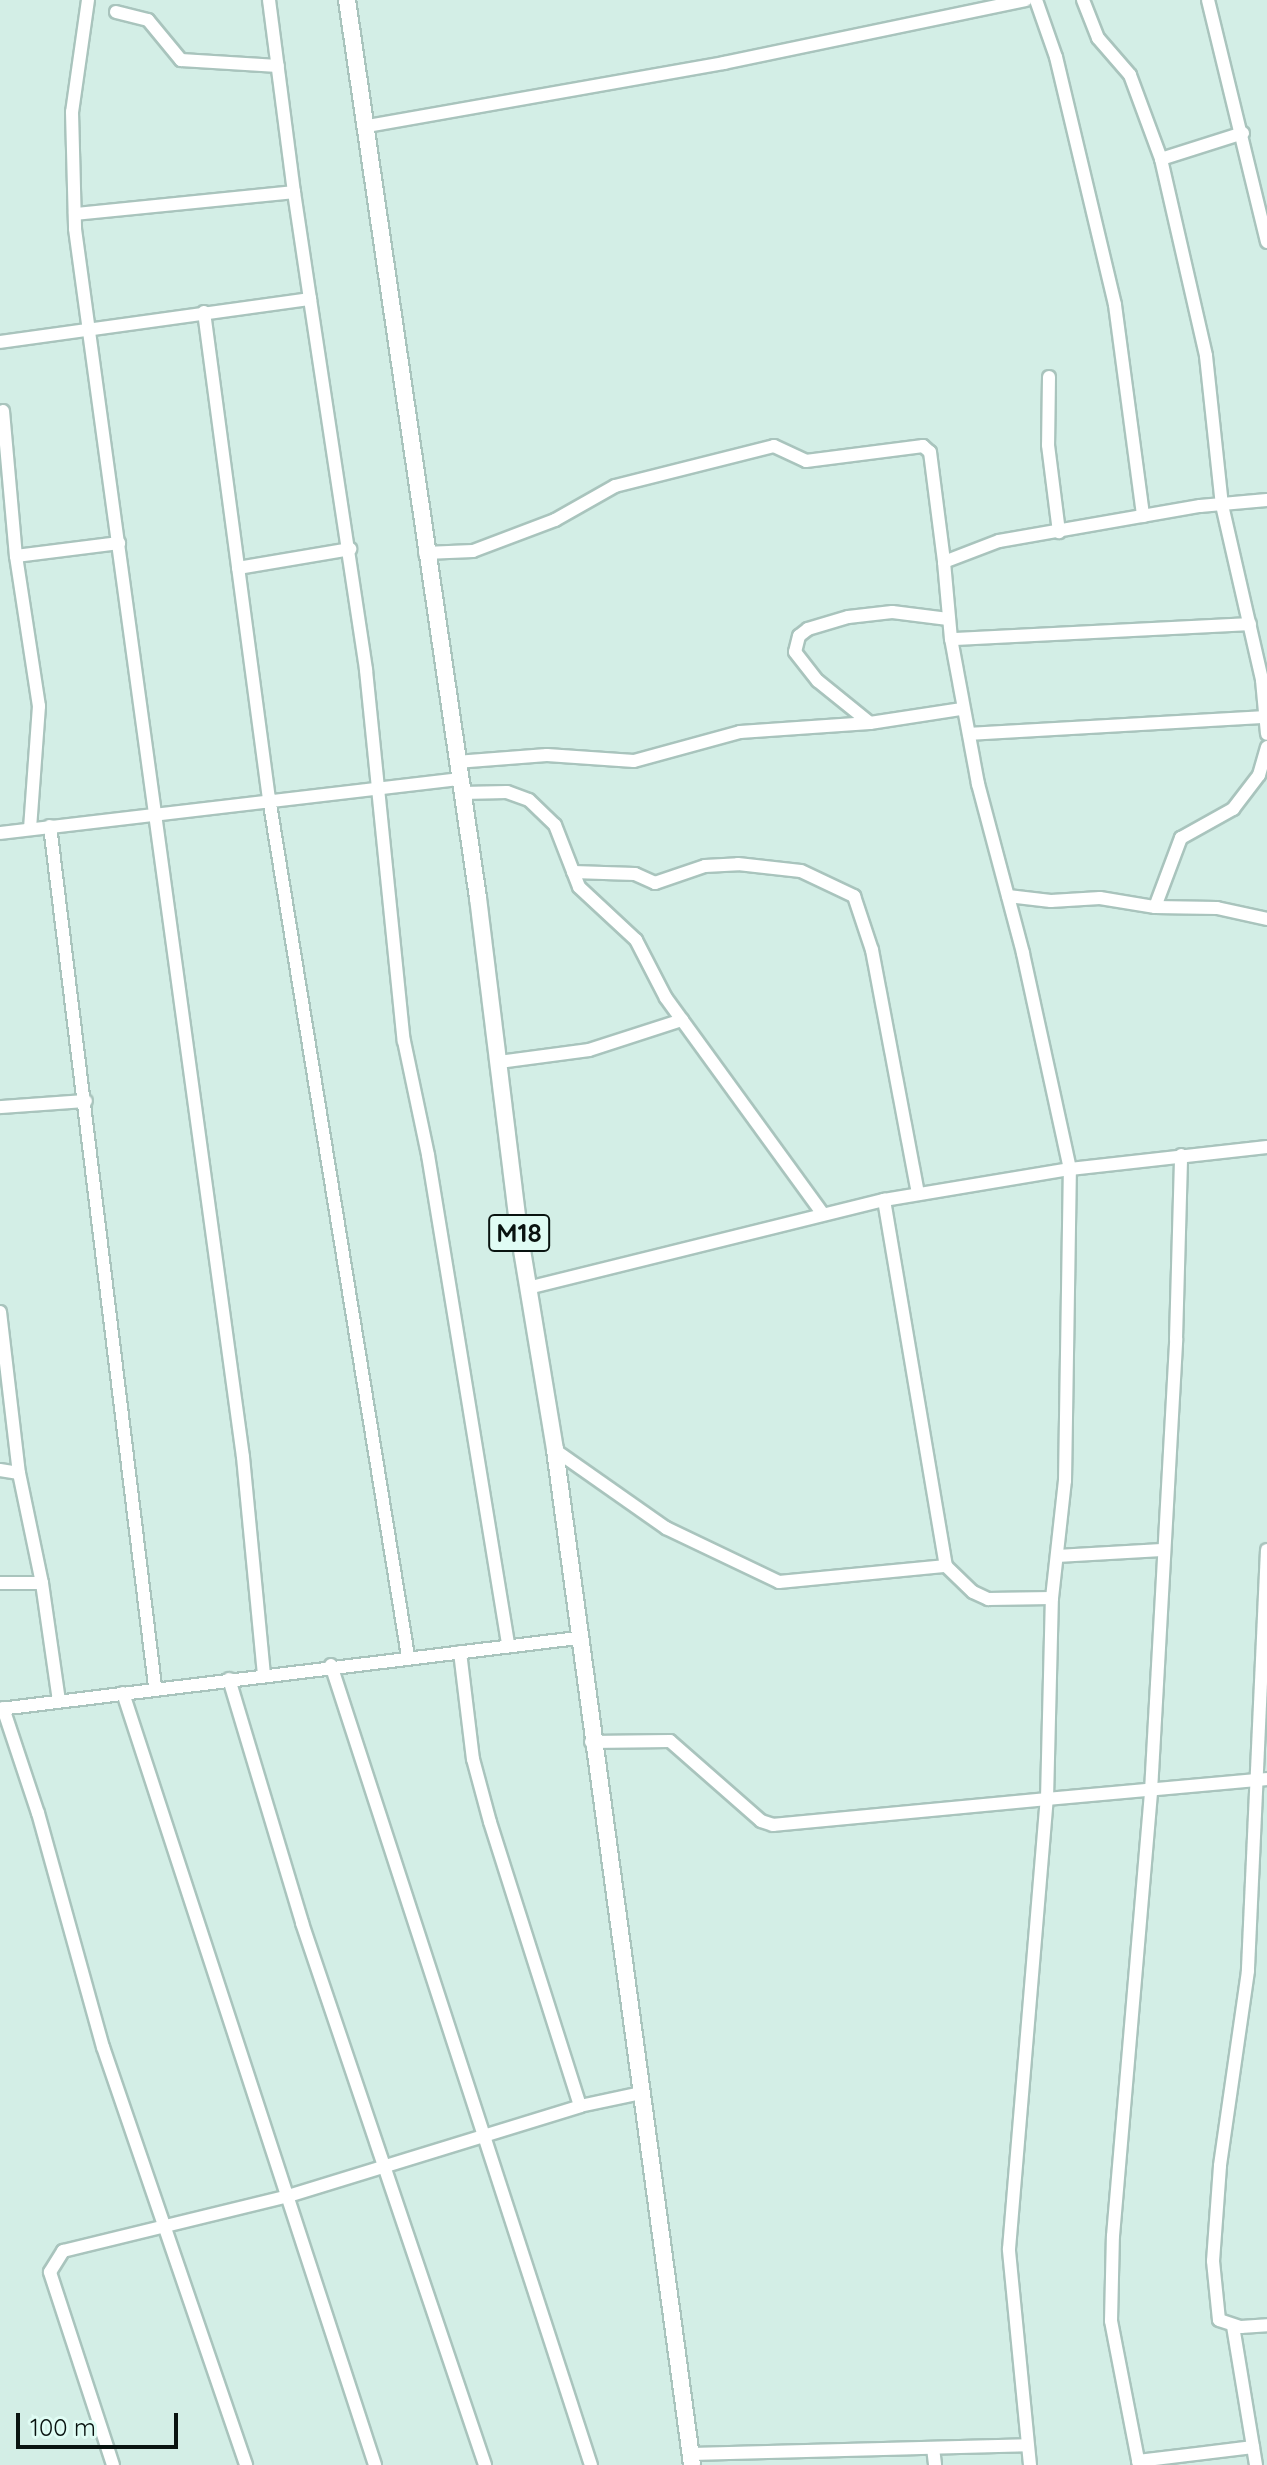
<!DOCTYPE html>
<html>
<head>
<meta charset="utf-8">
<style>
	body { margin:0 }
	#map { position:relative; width:1267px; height:2465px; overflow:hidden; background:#d3eee6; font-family:Quicksand,sans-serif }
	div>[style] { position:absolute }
	.roads { filter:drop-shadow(2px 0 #a9c4bd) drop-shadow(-2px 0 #a9c4bd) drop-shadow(0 2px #a9c4bd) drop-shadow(0 -2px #a9c4bd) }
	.minor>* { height:12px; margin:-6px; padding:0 6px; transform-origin:6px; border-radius:6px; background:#fff }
	.major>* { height:16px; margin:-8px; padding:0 8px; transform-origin:8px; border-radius:8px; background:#fff }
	span { translate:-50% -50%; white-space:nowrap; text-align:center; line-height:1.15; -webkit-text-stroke:8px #e0fcf4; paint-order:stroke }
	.shield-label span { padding:2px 6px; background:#e0fcf4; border:2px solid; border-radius:6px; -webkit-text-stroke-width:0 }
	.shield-label { font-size:26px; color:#091310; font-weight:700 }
	.scale { position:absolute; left:16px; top:2413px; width:162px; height:36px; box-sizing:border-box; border:4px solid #091310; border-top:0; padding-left:10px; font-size:24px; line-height:28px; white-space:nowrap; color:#091310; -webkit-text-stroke:6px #e0fcf4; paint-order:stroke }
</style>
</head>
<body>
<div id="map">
	<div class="roads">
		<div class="minor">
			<div style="left:88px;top:0;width:113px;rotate:98.1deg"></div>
			<div style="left:72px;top:112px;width:117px;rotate:88.5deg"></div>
			<div style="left:75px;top:229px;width:1239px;rotate:82.21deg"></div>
			<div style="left:243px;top:1457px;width:218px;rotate:84.5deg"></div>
			<div style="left:269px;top:0;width:194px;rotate:82.6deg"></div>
			<div style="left:1036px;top:0;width:60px;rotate:70.7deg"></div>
			<div style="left:1056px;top:57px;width:255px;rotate:76.6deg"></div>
			<div style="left:1115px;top:305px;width:213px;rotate:82.4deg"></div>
			<div style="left:1083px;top:0;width:41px;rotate:68.5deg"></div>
			<div style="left:1098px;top:38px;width:49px;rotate:49.1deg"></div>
			<div style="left:1130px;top:75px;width:90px;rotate:69.7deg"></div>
			<div style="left:1161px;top:159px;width:202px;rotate:77.1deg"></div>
			<div style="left:1206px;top:356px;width:150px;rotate:83.9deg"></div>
			<div style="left:1222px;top:505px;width:180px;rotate:77.1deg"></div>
			<div style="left:1262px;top:680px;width:54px;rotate:84.7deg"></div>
			<div style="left:1208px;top:0;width:249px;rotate:76.3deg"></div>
			<div style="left:116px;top:12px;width:33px;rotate:14deg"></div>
			<div style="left:148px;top:20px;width:52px;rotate:50.5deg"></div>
			<div style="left:181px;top:60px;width:97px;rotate:3.5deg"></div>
			<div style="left:367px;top:126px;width:363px;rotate:-10deg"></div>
			<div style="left:724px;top:63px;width:308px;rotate:-11.8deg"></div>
			<div style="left:1161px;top:159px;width:86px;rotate:-17.6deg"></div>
			<div style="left:75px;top:214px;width:220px;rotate:-5.7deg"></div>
			<div style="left:294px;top:192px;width:108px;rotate:81.5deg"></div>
			<div style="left:204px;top:312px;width:490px;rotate:82.4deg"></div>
			<div style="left:269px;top:798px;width:869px;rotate:80.8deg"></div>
			<div style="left:0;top:342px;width:313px;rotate:-7.9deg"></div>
			<div style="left:310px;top:299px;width:375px;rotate:81.4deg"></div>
			<div style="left:366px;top:670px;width:373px;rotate:84.2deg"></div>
			<div style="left:404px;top:1041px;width:116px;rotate:78.1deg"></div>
			<div style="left:428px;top:1155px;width:497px;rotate:80.7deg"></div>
			<div style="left:1049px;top:377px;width:68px;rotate:90.8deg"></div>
			<div style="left:1048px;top:445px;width:88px;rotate:82.8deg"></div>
			<div style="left:3px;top:411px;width:146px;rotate:84.9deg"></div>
			<div style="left:16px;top:556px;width:152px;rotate:81.3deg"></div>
			<div style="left:39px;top:706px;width:123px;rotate:94.2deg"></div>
			<div style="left:425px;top:553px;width:48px;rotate:-2.4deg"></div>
			<div style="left:473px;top:551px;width:88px;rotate:-20.7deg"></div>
			<div style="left:555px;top:520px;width:69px;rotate:-29.5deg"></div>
			<div style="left:615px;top:486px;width:164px;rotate:-14.1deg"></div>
			<div style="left:774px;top:446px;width:35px;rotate:25deg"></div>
			<div style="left:806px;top:461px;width:118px;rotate:-7.3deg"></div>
			<div style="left:923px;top:446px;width:9px;rotate:41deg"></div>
			<div style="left:930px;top:452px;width:111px;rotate:82.7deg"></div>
			<div style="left:16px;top:556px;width:104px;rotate:-7.2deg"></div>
			<div style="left:238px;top:568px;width:114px;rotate:-9.6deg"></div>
			<div style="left:948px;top:619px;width:56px;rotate:-172.9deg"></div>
			<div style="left:892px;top:612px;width:44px;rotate:173.5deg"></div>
			<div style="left:848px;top:617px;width:42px;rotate:163.3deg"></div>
			<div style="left:808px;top:629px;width:11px;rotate:142deg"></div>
			<div style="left:799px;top:636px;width:16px;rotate:104deg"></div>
			<div style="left:795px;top:652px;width:37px;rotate:52deg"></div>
			<div style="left:818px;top:681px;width:67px;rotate:38.9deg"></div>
			<div style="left:870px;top:723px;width:93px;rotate:-8.7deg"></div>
			<div style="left:1250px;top:624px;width:299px;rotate:177.1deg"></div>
			<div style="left:951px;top:639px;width:77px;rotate:-95.2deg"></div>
			<div style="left:944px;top:562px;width:59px;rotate:-20.9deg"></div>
			<div style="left:999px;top:541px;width:204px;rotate:-9.9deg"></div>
			<div style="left:1200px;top:506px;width:67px;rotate:-5.1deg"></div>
			<div style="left:969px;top:734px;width:296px;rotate:-3.3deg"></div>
			<div style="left:456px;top:762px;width:91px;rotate:-4.4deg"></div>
			<div style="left:547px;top:755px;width:87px;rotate:3.9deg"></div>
			<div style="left:634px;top:761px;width:110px;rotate:-15.3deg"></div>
			<div style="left:740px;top:732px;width:130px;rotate:-4deg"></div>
			<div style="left:462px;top:793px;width:45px;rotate:-1.3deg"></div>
			<div style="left:507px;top:792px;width:23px;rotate:20deg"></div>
			<div style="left:529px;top:800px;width:36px;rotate:44deg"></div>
			<div style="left:555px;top:825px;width:66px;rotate:68.8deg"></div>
			<div style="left:579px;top:887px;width:78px;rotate:42.9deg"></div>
			<div style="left:636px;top:940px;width:65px;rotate:62.7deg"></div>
			<div style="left:666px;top:998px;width:267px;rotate:54deg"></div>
			<div style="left:50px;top:826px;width:866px;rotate:83.04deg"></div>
			<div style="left:0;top:833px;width:462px;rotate:-6.7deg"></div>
			<div style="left:573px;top:872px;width:62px;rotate:1.8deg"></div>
			<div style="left:635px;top:874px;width:22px;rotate:24deg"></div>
			<div style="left:655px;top:883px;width:53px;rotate:-18.8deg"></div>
			<div style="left:705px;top:866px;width:33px;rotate:-3deg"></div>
			<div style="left:738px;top:864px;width:63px;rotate:6.3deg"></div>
			<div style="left:801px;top:871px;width:59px;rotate:25.3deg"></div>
			<div style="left:854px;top:896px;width:57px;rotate:71.6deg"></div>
			<div style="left:872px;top:950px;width:248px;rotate:79.3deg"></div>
			<div style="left:1008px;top:896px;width:43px;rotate:6.6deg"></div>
			<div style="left:1051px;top:901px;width:49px;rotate:-3.5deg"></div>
			<div style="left:1100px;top:898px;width:56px;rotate:9.3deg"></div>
			<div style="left:1155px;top:907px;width:62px;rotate:0.9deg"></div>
			<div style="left:1217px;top:908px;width:51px;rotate:12.4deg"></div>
			<div style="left:1155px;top:907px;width:74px;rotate:-69.4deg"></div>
			<div style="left:1181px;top:838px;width:60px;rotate:-29.1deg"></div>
			<div style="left:1233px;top:809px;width:43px;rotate:-52.6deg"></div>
			<div style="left:1259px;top:775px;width:29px;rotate:-74deg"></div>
			<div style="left:499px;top:1062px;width:91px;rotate:-7.6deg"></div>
			<div style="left:589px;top:1050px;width:98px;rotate:-17.9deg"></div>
			<div style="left:0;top:1107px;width:86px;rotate:-4deg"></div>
			<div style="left:884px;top:1200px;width:371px;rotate:80.4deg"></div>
			<div style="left:946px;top:1566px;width:37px;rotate:44deg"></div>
			<div style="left:973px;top:1592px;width:17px;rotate:25deg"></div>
			<div style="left:988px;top:1599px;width:64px;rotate:-0.9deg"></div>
			<div style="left:528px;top:1288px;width:367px;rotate:-13.9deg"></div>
			<div style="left:884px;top:1200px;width:189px;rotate:-9.5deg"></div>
			<div style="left:1070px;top:1169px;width:198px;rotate:-6.4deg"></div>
			<div style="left:0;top:1312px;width:162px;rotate:83.3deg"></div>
			<div style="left:19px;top:1473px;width:112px;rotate:78.2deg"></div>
			<div style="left:555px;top:1450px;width:136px;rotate:35.1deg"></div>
			<div style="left:666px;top:1528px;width:125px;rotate:25.5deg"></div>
			<div style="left:779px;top:1582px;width:168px;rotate:-5.5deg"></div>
			<div style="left:0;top:1470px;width:19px;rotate:9deg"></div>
			<div style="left:1267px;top:1550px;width:421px;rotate:92.6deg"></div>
			<div style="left:1248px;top:1971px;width:197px;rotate:98.2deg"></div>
			<div style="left:1220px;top:2166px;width:95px;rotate:94.2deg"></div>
			<div style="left:1213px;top:2261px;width:59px;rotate:84.2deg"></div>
			<div style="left:1219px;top:2320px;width:23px;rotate:18deg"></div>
			<div style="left:1241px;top:2327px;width:26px;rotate:-4deg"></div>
			<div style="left:1057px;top:1556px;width:105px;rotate:-3.3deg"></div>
			<div style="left:0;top:1583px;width:42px"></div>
			<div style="left:42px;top:1583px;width:119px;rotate:81.8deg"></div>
			<div style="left:460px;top:1652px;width:108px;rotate:83.1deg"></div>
			<div style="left:473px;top:1759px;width:65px;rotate:74.9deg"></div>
			<div style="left:490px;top:1822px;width:298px;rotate:72.4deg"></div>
			<div style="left:331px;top:1665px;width:841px;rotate:72deg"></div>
			<div style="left:229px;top:1679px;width:255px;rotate:73.3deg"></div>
			<div style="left:302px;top:1923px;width:572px;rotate:71.34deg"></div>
			<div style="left:123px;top:1693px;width:812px;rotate:71.92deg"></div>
			<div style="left:3px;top:1708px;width:111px;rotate:71.6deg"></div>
			<div style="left:38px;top:1813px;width:243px;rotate:74.5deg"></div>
			<div style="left:103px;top:2047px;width:442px;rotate:71.1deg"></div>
			<div style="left:0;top:1709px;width:581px;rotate:-7.01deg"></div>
			<div style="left:591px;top:1742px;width:79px;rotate:-0.7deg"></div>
			<div style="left:670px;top:1741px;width:121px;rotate:41.3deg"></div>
			<div style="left:761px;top:1821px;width:13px;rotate:18deg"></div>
			<div style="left:773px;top:1825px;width:275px;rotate:-5.4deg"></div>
			<div style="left:1047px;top:1799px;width:201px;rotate:-88.6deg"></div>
			<div style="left:1052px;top:1598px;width:118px;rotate:-83.7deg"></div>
			<div style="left:1065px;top:1481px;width:312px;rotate:-89.1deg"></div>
			<div style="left:1070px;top:1169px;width:221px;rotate:-102.3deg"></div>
			<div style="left:1023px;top:953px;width:175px;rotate:-104.9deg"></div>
			<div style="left:978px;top:784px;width:147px;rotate:-100.5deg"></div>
			<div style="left:1233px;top:2326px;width:141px;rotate:80.6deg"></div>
			<div style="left:933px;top:2448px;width:17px;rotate:83deg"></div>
			<div style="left:691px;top:2454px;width:336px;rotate:-1.5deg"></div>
			<div style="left:1138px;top:2461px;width:116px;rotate:-6.9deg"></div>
			<div style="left:113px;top:2465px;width:203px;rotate:-108.1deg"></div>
			<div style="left:50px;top:2272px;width:25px;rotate:-58deg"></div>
			<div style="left:63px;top:2251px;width:228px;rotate:-13.7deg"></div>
			<div style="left:285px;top:2197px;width:309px;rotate:-17.1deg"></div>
			<div style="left:580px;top:2106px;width:62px;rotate:-12deg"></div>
			<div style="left:1030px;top:2465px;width:217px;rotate:-95.6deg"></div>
			<div style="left:1009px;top:2249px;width:452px;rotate:-85.2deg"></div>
			<div style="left:1047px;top:1799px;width:221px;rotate:-5.2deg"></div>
			<div style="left:1139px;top:2465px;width:147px;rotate:-101deg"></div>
			<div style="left:1111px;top:2321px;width:85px;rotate:-88.7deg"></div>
			<div style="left:1113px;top:2236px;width:447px;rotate:-85.1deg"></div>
			<div style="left:1151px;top:1791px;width:453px;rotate:-86.8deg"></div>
			<div style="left:1176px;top:1339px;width:184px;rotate:-88.4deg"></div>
		</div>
		<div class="major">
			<div style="left:347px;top:0;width:908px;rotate:81.7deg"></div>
			<div style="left:478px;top:898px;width:343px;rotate:83deg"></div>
			<div style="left:520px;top:1238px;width:215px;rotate:80.6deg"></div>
			<div style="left:555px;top:1450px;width:1024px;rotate:82.31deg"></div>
		</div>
	</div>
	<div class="shield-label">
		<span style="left:519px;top:1233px">M18</span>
	</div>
	<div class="scale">100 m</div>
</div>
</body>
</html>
